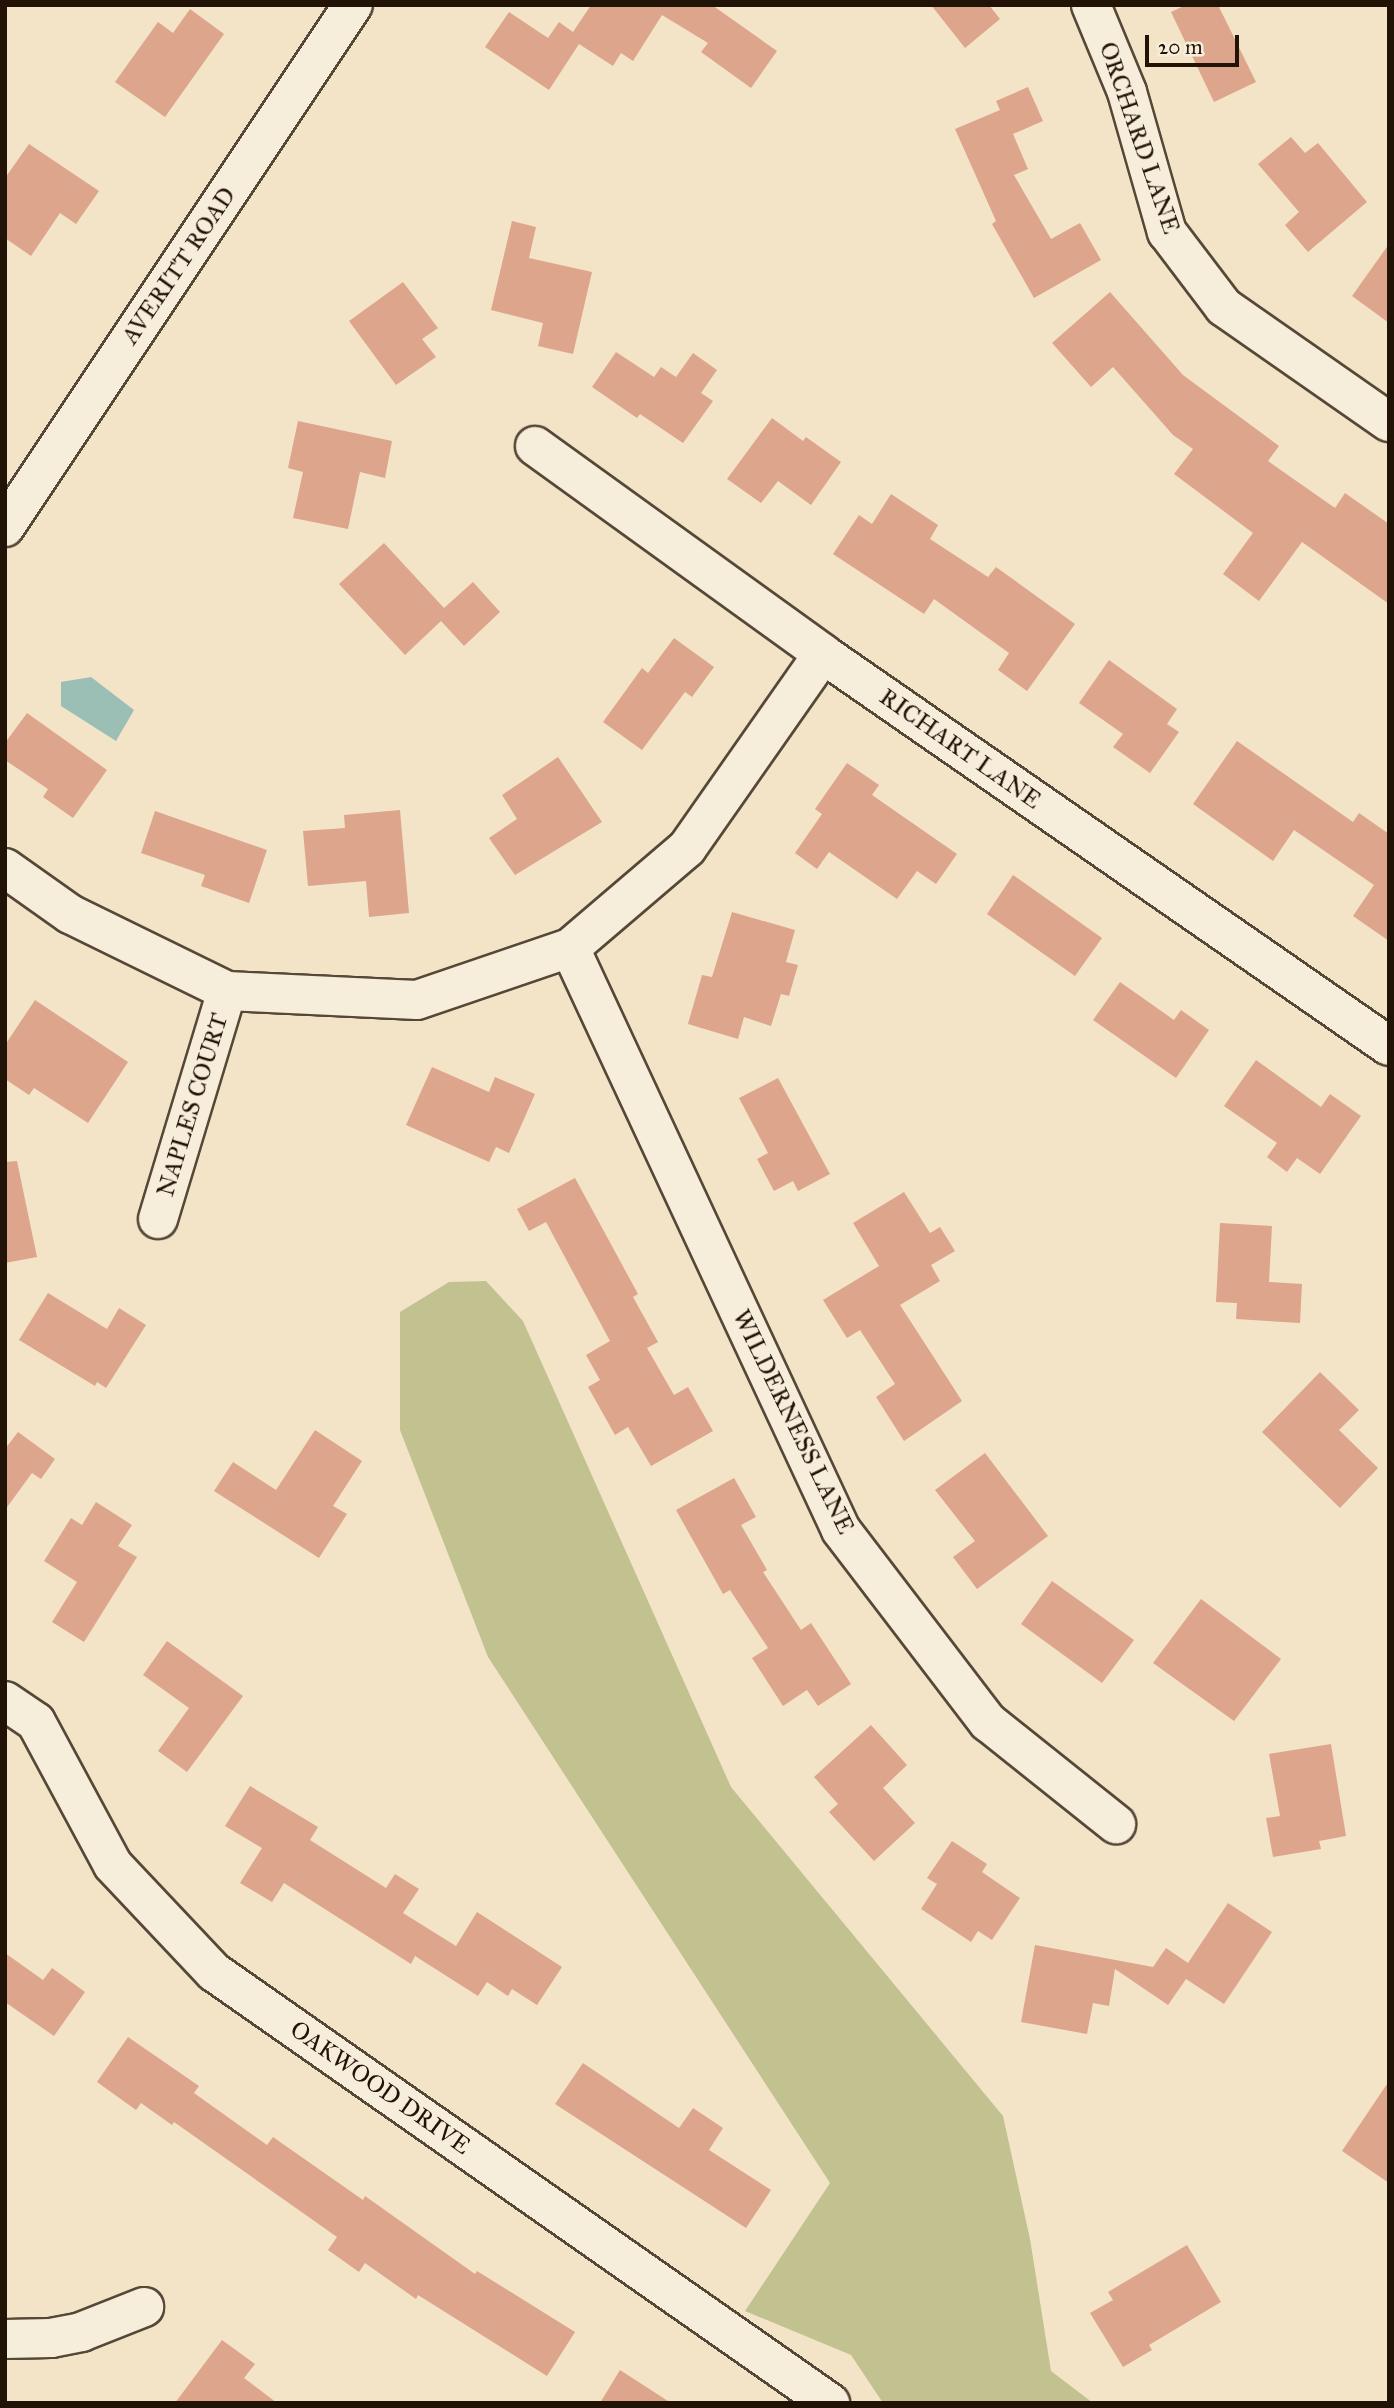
<!DOCTYPE html>
<html>
<head>
<meta charset="utf-8">
<style>
	body { margin:0 }
	#map { position:relative; width:1394px; height:2408px; overflow:hidden; background:#f3e4c8; font-family:"IM FELL Great Primer",serif }
	div>[style] { position:absolute }
	.green>* { inset:0; background:#c2c291 }
	.water>* { inset:0; background:#9bbfb5 }
	.building>* { inset:0; background:#dda58c }
	.roads { filter:drop-shadow(2px 0 #564837) drop-shadow(-2px 0 #564837) drop-shadow(0 2px #564837) drop-shadow(0 -2px #564837) }
	.minor>* { height:38px; margin:-19px; padding:0 19px; transform-origin:19px; border-radius:19px; background:#f7eddb }
	span { translate:-50% -50%; white-space:nowrap; text-align:center; line-height:1.15; -webkit-text-stroke:5px #f7eddb; paint-order:stroke }
	.street-label { font-size:24px; color:#211407 }
	.frame { position:absolute; inset:0; border:7px solid #211407; pointer-events:none }
	.scale { position:absolute; left:1145px; top:35px; width:94px; height:32px; box-sizing:border-box; border:4px solid #211407; border-top:0; padding-left:9px; font-size:21px; line-height:24px; white-space:nowrap; color:#211407; -webkit-text-stroke:5px #f7eddb; paint-order:stroke }
</style>
</head>
<body>
<div id="map">
	<div class="green">
		<div style="clip-path:polygon(486px 1281px,523px 1321px,731px 1787px,1003px 2116px,1030px 2239px,1051px 2371px,1093px 2403px,883px 2403px,851px 2355px,745px 2311px,830px 2183px,488px 1657px,400px 1430px,400px 1312px,449px 1282px)"></div>
	</div>
	<div class="water">
		<div style="clip-path:polygon(91px 677px,134px 710px,116px 741px,61px 706px,61px 682px)"></div>
	</div>
	<div class="building">
		<div style="clip-path:polygon(591px 5px,712px 5px,777px 51px,751px 88px,701px 52px,708px 43px,662px 15px,633px 61px,621px 53px,613px 66px,579px 44px,549px 90px,485px 47px,509px 12px,548px 38px,559px 22px,573px 32px)"></div>
		<div style="clip-path:polygon(931px 5px,989px 5px,1000px 19px,965px 48px)"></div>
		<div style="clip-path:polygon(1186px 5px,1218px 5px,1256px 82px,1214px 102px,1171px 12px)"></div>
		<div style="clip-path:polygon(190px 9px,224px 34px,165px 117px,115px 82px,158px 22px,173px 33px)"></div>
		<div style="clip-path:polygon(1028px 87px,1043px 121px,1013px 134px,1028px 169px,1014px 175px,1051px 239px,1080px 223px,1101px 260px,1034px 298px,992px 224px,996px 221px,955px 129px,1000px 110px,996px 101px)"></div>
		<div style="clip-path:polygon(1291px 137px,1305px 153px,1318px 143px,1367px 202px,1308px 252px,1285px 225px,1299px 212px,1258px 164px)"></div>
		<div style="clip-path:polygon(29px 144px,99px 191px,76px 224px,60px 213px,31px 256px,5px 238px,5px 178px)"></div>
		<div style="clip-path:polygon(512px 221px,536px 227px,529px 258px,592px 272px,573px 354px,538px 346px,543px 323px,491px 310px)"></div>
		<div style="clip-path:polygon(1389px 244px,1389px 323px,1352px 296px)"></div>
		<div style="clip-path:polygon(403px 282px,438px 328px,422px 339px,436px 357px,396px 385px,349px 321px)"></div>
		<div style="clip-path:polygon(1110px 292px,1183px 375px,1279px 446px,1268px 461px,1335px 508px,1345px 493px,1389px 524px,1389px 604px,1302px 542px,1259px 601px,1223px 574px,1253px 533px,1174px 474px,1193px 449px,1173px 435px,1113px 367px,1091px 387px,1052px 343px)"></div>
		<div style="clip-path:polygon(616px 352px,654px 377px,661px 367px,676px 377px,693px 353px,717px 370px,701px 393px,713px 401px,683px 443px,640px 414px,637px 418px,592px 387px)"></div>
		<div style="clip-path:polygon(772px 418px,803px 441px,806px 437px,841px 462px,811px 505px,778px 481px,761px 503px,727px 479px)"></div>
		<div style="clip-path:polygon(298px 421px,392px 441px,385px 478px,360px 472px,348px 529px,293px 518px,303px 472px,288px 468px)"></div>
		<div style="clip-path:polygon(891px 494px,938px 525px,930px 539px,988px 577px,996px 567px,1075px 624px,1027px 691px,998px 670px,1009px 653px,934px 599px,924px 614px,833px 554px,859px 515px,872px 524px)"></div>
		<div style="clip-path:polygon(384px 543px,444px 608px,473px 582px,500px 612px,464px 646px,441px 621px,405px 655px,339px 584px)"></div>
		<div style="clip-path:polygon(674px 638px,714px 667px,692px 697px,685px 692px,642px 750px,603px 722px,642px 668px,648px 673px)"></div>
		<div style="clip-path:polygon(1109px 660px,1177px 709px,1167px 724px,1179px 732px,1150px 773px,1113px 747px,1123px 734px,1079px 703px)"></div>
		<div style="clip-path:polygon(27px 713px,107px 770px,73px 818px,43px 797px,48px 789px,5px 760px,5px 743px)"></div>
		<div style="clip-path:polygon(1237px 741px,1353px 822px,1359px 813px,1389px 834px,1389px 941px,1353px 916px,1374px 885px,1294px 830px,1273px 861px,1193px 804px)"></div>
		<div style="clip-path:polygon(558px 757px,602px 822px,515px 875px,489px 838px,517px 819px,502px 795px)"></div>
		<div style="clip-path:polygon(847px 763px,879px 785px,872px 795px,957px 854px,936px 884px,917px 871px,897px 899px,829px 852px,817px 869px,795px 853px,822px 814px,815px 809px)"></div>
		<div style="clip-path:polygon(400px 810px,409px 913px,369px 917px,366px 881px,308px 886px,303px 831px,345px 828px,344px 815px)"></div>
		<div style="clip-path:polygon(155px 811px,267px 850px,249px 903px,201px 886px,205px 875px,141px 853px)"></div>
		<div style="clip-path:polygon(1013px 875px,1102px 938px,1075px 976px,987px 914px)"></div>
		<div style="clip-path:polygon(732px 912px,795px 930px,786px 962px,798px 965px,789px 996px,781px 994px,771px 1026px,744px 1017px,738px 1039px,688px 1024px,702px 975px,712px 977px)"></div>
		<div style="clip-path:polygon(1120px 982px,1174px 1020px,1181px 1010px,1209px 1030px,1176px 1078px,1093px 1020px)"></div>
		<div style="clip-path:polygon(35px 1000px,128px 1062px,88px 1123px,34px 1088px,29px 1095px,5px 1079px,5px 1045px)"></div>
		<div style="clip-path:polygon(1256px 1060px,1321px 1107px,1330px 1094px,1361px 1116px,1320px 1174px,1297px 1158px,1287px 1172px,1267px 1157px,1277px 1143px,1224px 1106px)"></div>
		<div style="clip-path:polygon(432px 1067px,489px 1092px,495px 1077px,535px 1094px,509px 1153px,496px 1147px,489px 1162px,406px 1125px)"></div>
		<div style="clip-path:polygon(778px 1078px,830px 1174px,798px 1191px,793px 1181px,774px 1191px,757px 1159px,768px 1153px,739px 1098px)"></div>
		<div style="clip-path:polygon(17px 1161px,37px 1257px,5px 1263px,5px 1162px)"></div>
		<div style="clip-path:polygon(575px 1178px,638px 1294px,633px 1297px,658px 1342px,647px 1348px,674px 1395px,688px 1387px,713px 1431px,651px 1466px,628px 1427px,615px 1435px,588px 1387px,600px 1380px,586px 1355px,610px 1341px,546px 1222px,529px 1231px,517px 1209px)"></div>
		<div style="clip-path:polygon(904px 1192px,930px 1233px,940px 1227px,955px 1251px,931px 1265px,940px 1281px,900px 1305px,962px 1401px,904px 1441px,876px 1397px,895px 1384px,860px 1330px,847px 1338px,823px 1300px,879px 1266px,853px 1223px)"></div>
		<div style="clip-path:polygon(1220px 1223px,1272px 1226px,1269px 1282px,1302px 1284px,1300px 1323px,1236px 1319px,1237px 1303px,1216px 1302px)"></div>
		<div style="clip-path:polygon(48px 1293px,107px 1329px,119px 1308px,146px 1325px,106px 1388px,97px 1382px,95px 1386px,19px 1340px)"></div>
		<div style="clip-path:polygon(1320px 1372px,1359px 1410px,1339px 1430px,1378px 1468px,1340px 1508px,1262px 1432px)"></div>
		<div style="clip-path:polygon(315px 1430px,362px 1461px,333px 1506px,347px 1514px,319px 1558px,214px 1491px,233px 1462px,276px 1490px)"></div>
		<div style="clip-path:polygon(18px 1432px,55px 1459px,41px 1479px,32px 1473px,5px 1510px,5px 1449px)"></div>
		<div style="clip-path:polygon(985px 1453px,1048px 1536px,977px 1589px,953px 1557px,975px 1541px,935px 1490px)"></div>
		<div style="clip-path:polygon(734px 1478px,756px 1517px,741px 1525px,767px 1570px,763px 1572px,801px 1630px,811px 1623px,851px 1684px,818px 1706px,807px 1690px,783px 1706px,752px 1658px,768px 1648px,730px 1590px,723px 1594px,676px 1510px)"></div>
		<div style="clip-path:polygon(96px 1502px,132px 1525px,118px 1546px,137px 1557px,84px 1642px,52px 1622px,77px 1582px,44px 1561px,71px 1518px,82px 1525px)"></div>
		<div style="clip-path:polygon(1052px 1581px,1134px 1640px,1102px 1683px,1021px 1624px)"></div>
		<div style="clip-path:polygon(1201px 1599px,1281px 1659px,1234px 1721px,1153px 1663px)"></div>
		<div style="clip-path:polygon(167px 1641px,243px 1696px,187px 1772px,158px 1751px,189px 1708px,143px 1675px)"></div>
		<div style="clip-path:polygon(871px 1725px,907px 1765px,883px 1788px,915px 1823px,874px 1861px,829px 1812px,838px 1804px,814px 1777px)"></div>
		<div style="clip-path:polygon(1331px 1744px,1346px 1836px,1319px 1841px,1321px 1849px,1273px 1857px,1266px 1818px,1280px 1816px,1269px 1754px)"></div>
		<div style="clip-path:polygon(250px 1786px,318px 1827px,310px 1840px,386px 1888px,395px 1874px,419px 1889px,403px 1913px,456px 1946px,477px 1912px,562px 1967px,537px 2005px,512px 1989px,508px 1996px,487px 1982px,478px 1996px,415px 1956px,411px 1964px,284px 1883px,272px 1902px,240px 1883px,262px 1848px,225px 1826px)"></div>
		<div style="clip-path:polygon(952px 1841px,987px 1864px,982px 1872px,1020px 1898px,992px 1940px,978px 1931px,971px 1942px,921px 1909px,937px 1884px,927px 1878px)"></div>
		<div style="clip-path:polygon(1228px 1903px,1272px 1932px,1224px 2004px,1186px 1979px,1168px 2005px,1115px 1969px,1109px 2006px,1093px 2003px,1087px 2034px,1021px 2022px,1035px 1945px,1153px 1967px,1166px 1948px,1188px 1963px)"></div>
		<div style="clip-path:polygon(5px 1953px,43px 1980px,52px 1968px,85px 1992px,54px 2036px,5px 2002px)"></div>
		<div style="clip-path:polygon(128px 2037px,199px 2086px,194px 2093px,267px 2145px,273px 2137px,363px 2200px,365px 2196px,475px 2274px,477px 2271px,575px 2332px,547px 2376px,418px 2295px,416px 2299px,365px 2263px,359px 2272px,328px 2250px,337px 2237px,174px 2122px,172px 2125px,141px 2103px,136px 2110px,97px 2082px)"></div>
		<div style="clip-path:polygon(583px 2063px,679px 2128px,693px 2108px,723px 2128px,709px 2150px,771px 2190px,746px 2228px,555px 2104px)"></div>
		<div style="clip-path:polygon(1389px 2081px,1389px 2183px,1342px 2151px)"></div>
		<div style="clip-path:polygon(1187px 2245px,1221px 2302px,1149px 2345px,1152px 2350px,1123px 2367px,1090px 2313px,1113px 2300px,1108px 2292px)"></div>
		<div style="clip-path:polygon(222px 2340px,255px 2364px,244px 2378px,277px 2403px,175px 2403px)"></div>
		<div style="clip-path:polygon(620px 2370px,671px 2403px,600px 2403px)"></div>
	</div>
	<div class="roads">
		<div class="minor">
			<div style="left:1091px;top:5px;width:94px;rotate:67.5deg"></div>
			<div style="left:1127px;top:92px;width:146px;rotate:74.1deg"></div>
			<div style="left:1167px;top:232px;width:94px;rotate:52.8deg"></div>
			<div style="left:1224px;top:307px;width:201px;rotate:34.9deg"></div>
			<div style="left:535px;top:446px;width:355px;rotate:35.8deg"></div>
			<div style="left:823px;top:654px;width:688px;rotate:34.71deg"></div>
			<div style="left:5px;top:527px;width:627px;rotate:-56.31deg"></div>
			<div style="left:5px;top:868px;width:80px;rotate:35.3deg"></div>
			<div style="left:70px;top:914px;width:175px;rotate:26.1deg"></div>
			<div style="left:227px;top:991px;width:190px;rotate:2.7deg"></div>
			<div style="left:417px;top:1000px;width:162px;rotate:-18.8deg"></div>
			<div style="left:570px;top:948px;width:154px;rotate:-40.5deg"></div>
			<div style="left:687px;top:848px;width:237px;rotate:-55deg"></div>
			<div style="left:570px;top:948px;width:642px;rotate:65.03deg"></div>
			<div style="left:841px;top:1530px;width:242px;rotate:52.6deg"></div>
			<div style="left:988px;top:1722px;width:164px;rotate:38.6deg"></div>
			<div style="left:158px;top:1219px;width:238px;rotate:-73.2deg"></div>
			<div style="left:5px;top:1701px;width:37px;rotate:34deg"></div>
			<div style="left:36px;top:1722px;width:162px;rotate:61.7deg"></div>
			<div style="left:113px;top:1865px;width:147px;rotate:46.7deg"></div>
			<div style="left:214px;top:1972px;width:752px;rotate:34.98deg"></div>
			<div style="left:5px;top:2339px;width:46px;rotate:-1.2deg"></div>
			<div style="left:51px;top:2338px;width:31px;rotate:-11deg"></div>
			<div style="left:81px;top:2332px;width:68px;rotate:-21.6deg"></div>
		</div>
	</div>
	<div class="street-label">
		<span style="left:1139px;top:138px;rotate:71deg">ORCHARD LANE</span>
		<span style="left:179px;top:266px;rotate:-56deg">AVERITT ROAD</span>
		<span style="left:960px;top:749px;rotate:35deg">RICHART LANE</span>
		<span style="left:193px;top:1105px;rotate:-73deg">NAPLES COURT</span>
		<span style="left:793px;top:1422px;rotate:64deg">WILDERNESS LANE</span>
		<span style="left:380px;top:2088px;rotate:35deg">OAKWOOD DRIVE</span>
	</div>
	<div class="frame"></div>
	<div class="scale">20 m</div>
</div>
</body>
</html>
